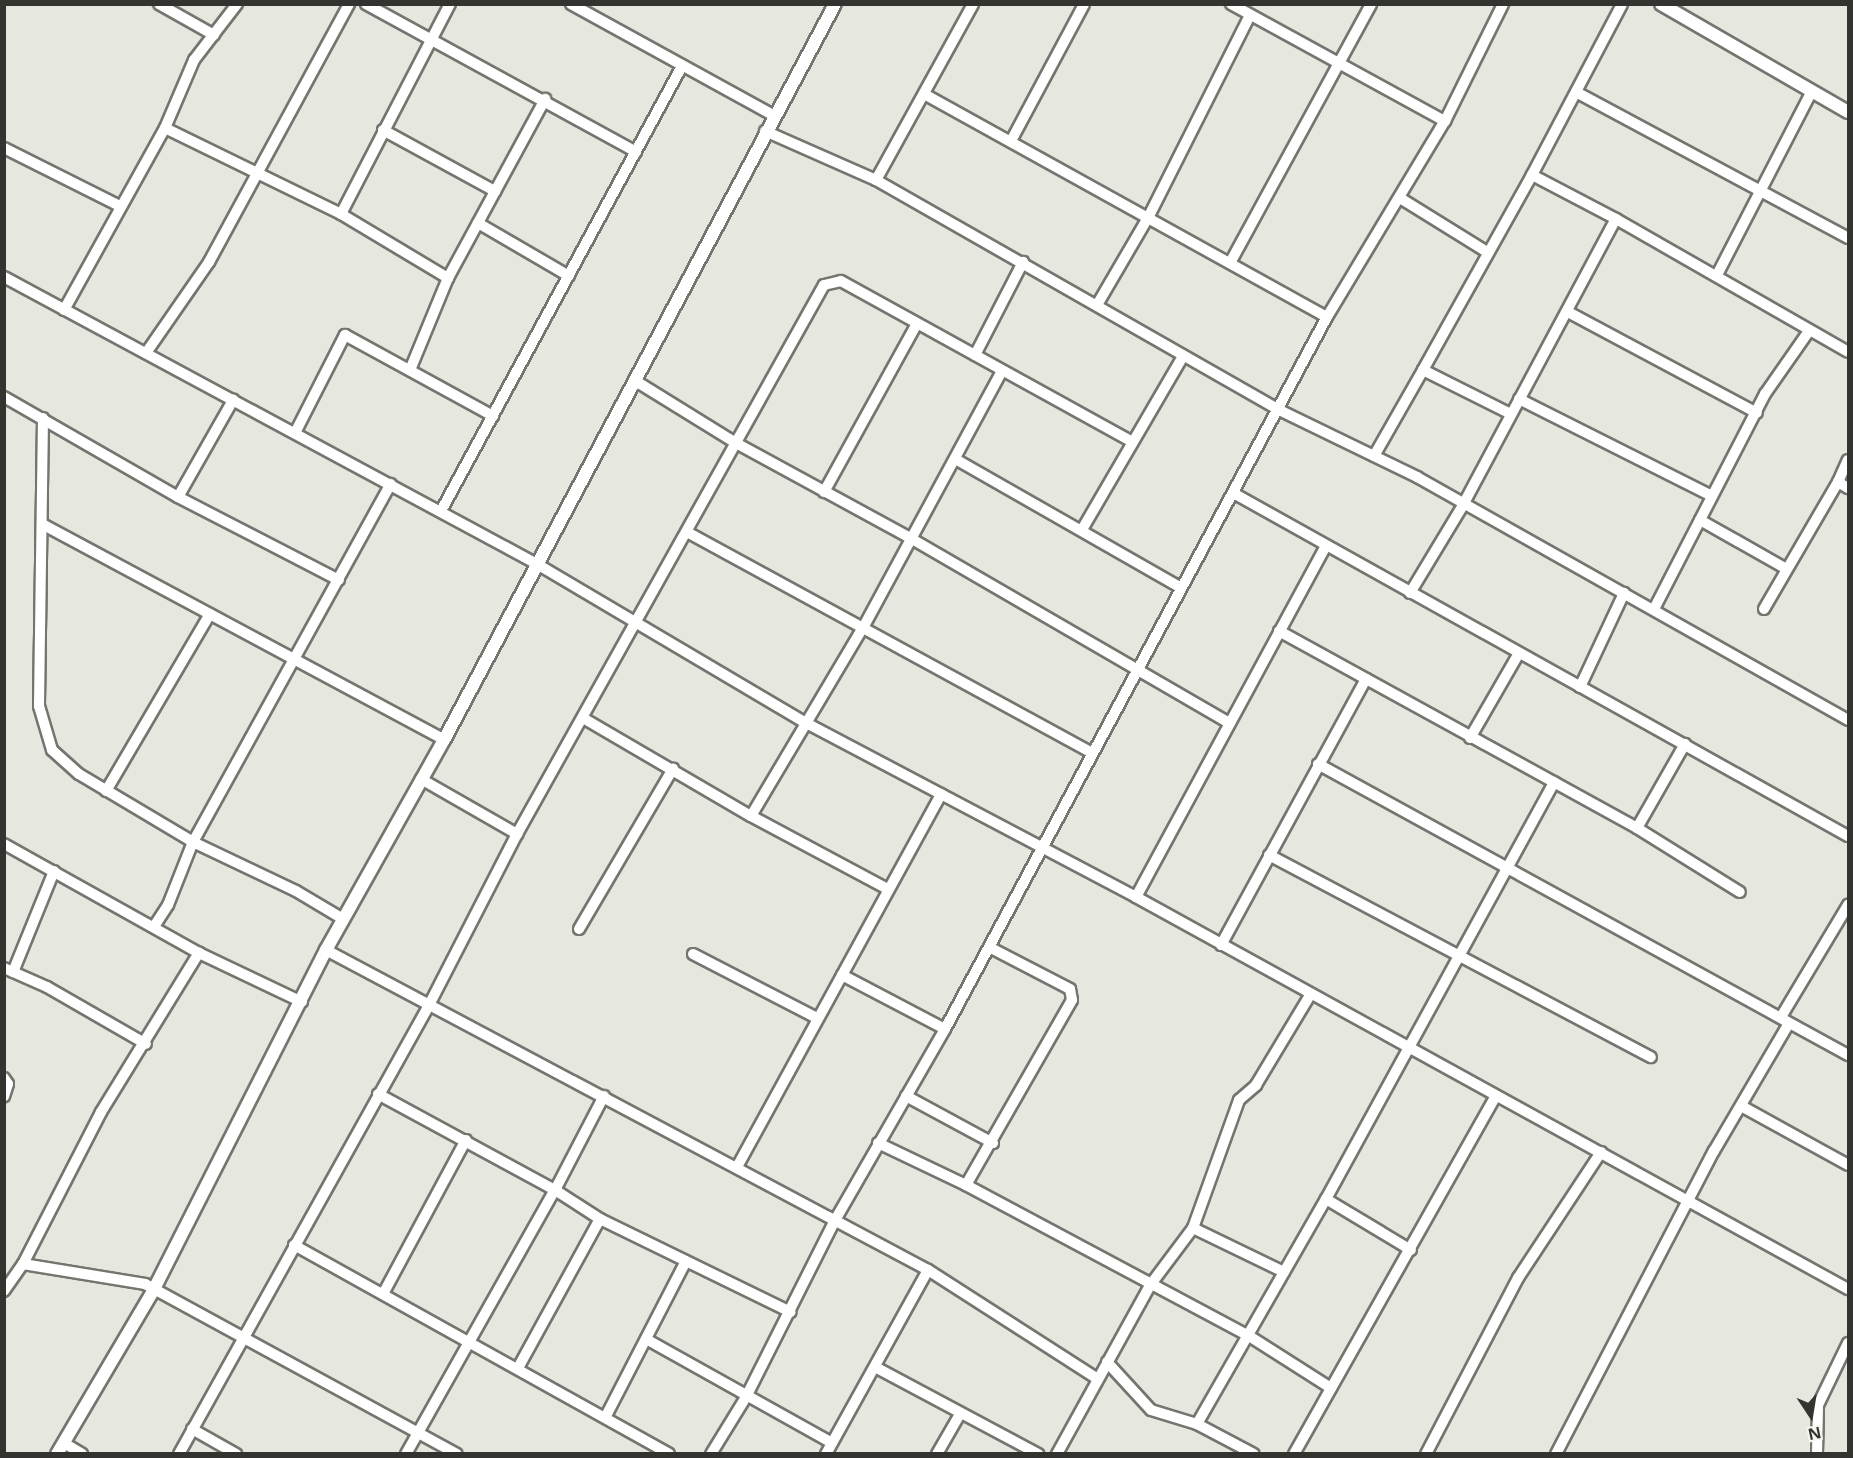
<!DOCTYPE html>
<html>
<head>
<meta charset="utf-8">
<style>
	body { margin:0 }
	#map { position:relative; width:1853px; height:1458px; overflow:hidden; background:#e6e7df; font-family:"Noto Sans",sans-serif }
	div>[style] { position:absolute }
	.roads { filter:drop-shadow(2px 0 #74756e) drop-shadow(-2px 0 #74756e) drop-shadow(0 2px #74756e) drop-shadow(0 -2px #74756e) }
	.minor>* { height:10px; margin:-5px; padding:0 5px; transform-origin:5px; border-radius:5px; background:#fff }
	.tertiary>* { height:12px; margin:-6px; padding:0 6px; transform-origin:6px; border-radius:6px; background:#fff }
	span { translate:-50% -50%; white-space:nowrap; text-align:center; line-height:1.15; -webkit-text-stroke:5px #f4f5ed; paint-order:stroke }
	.frame { position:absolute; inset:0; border:6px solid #333330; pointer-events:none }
	.north { position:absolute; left:1781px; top:1386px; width:60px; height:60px; -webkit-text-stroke:4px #f4f5ed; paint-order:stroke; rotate:168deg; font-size:16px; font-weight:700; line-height:24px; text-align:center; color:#333330 }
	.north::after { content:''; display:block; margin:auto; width:21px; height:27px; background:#333330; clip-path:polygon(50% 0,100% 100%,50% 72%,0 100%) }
</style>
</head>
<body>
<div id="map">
	<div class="roads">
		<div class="minor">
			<div style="left:159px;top:4px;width:63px;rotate:29.4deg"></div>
			<div style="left:366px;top:4px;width:308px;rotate:28.7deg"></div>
			<div style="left:571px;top:4px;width:233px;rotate:28.8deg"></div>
			<div style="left:1231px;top:4px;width:244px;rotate:28.7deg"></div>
			<div style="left:1576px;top:92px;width:309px;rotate:28.2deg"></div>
			<div style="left:926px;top:95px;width:458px;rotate:29deg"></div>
			<div style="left:165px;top:128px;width:196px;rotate:26deg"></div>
			<div style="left:341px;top:214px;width:125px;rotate:30.9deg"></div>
			<div style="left:383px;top:130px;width:128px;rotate:28.6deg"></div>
			<div style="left:765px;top:131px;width:121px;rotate:23.8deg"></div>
			<div style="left:876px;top:180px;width:462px;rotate:29.7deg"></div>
			<div style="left:1277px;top:409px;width:156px;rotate:25.9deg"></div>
			<div style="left:1417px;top:477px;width:495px;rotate:29.4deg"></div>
			<div style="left:1011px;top:141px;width:155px;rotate:-61.9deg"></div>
			<div style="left:4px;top:148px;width:130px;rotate:26.6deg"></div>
			<div style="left:1532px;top:175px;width:193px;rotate:-62.2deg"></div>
			<div style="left:876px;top:180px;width:201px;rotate:-61.1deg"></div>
			<div style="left:1400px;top:198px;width:102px;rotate:31.8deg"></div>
			<div style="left:341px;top:214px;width:237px;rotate:-62.6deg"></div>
			<div style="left:478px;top:223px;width:105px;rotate:30.2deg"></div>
			<div style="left:1230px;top:263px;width:295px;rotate:-61.4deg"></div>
			<div style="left:1717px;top:275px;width:207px;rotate:-62.7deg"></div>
			<div style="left:4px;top:277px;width:605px;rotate:28.3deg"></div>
			<div style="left:537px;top:564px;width:315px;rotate:30.6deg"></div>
			<div style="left:808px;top:724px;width:371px;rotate:27.8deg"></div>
			<div style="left:1136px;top:897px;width:813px;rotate:28.84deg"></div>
			<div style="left:1097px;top:305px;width:103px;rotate:-59.7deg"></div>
			<div style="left:1149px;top:216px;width:225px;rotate:-63.3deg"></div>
			<div style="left:64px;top:310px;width:208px;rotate:-61deg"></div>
			<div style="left:165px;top:128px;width:74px;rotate:-66.9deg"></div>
			<div style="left:194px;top:60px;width:71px;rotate:-52.5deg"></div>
			<div style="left:1568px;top:312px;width:214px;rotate:28.1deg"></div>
			<div style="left:146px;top:353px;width:111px;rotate:-55.3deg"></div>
			<div style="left:209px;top:262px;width:294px;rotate:-61.5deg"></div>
			<div style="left:975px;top:355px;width:105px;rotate:-62.7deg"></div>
			<div style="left:410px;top:370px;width:100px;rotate:-67.6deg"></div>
			<div style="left:448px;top:278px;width:204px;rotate:-61.5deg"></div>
			<div style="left:1423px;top:370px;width:223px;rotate:-60.8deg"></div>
			<div style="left:1532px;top:175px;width:95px;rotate:27.6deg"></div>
			<div style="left:634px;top:380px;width:120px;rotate:31.7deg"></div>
			<div style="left:736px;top:443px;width:200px;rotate:28.6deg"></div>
			<div style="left:912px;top:539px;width:367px;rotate:30.1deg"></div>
			<div style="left:4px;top:397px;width:201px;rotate:29.9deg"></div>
			<div style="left:178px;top:497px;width:181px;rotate:27.3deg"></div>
			<div style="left:1519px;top:399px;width:216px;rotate:26.7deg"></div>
			<div style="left:43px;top:418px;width:288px;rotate:90.8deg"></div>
			<div style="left:39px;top:706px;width:46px;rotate:73.5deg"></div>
			<div style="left:52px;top:750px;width:36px;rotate:42deg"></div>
			<div style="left:79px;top:774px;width:133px;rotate:30.8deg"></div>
			<div style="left:193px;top:842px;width:114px;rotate:25.4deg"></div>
			<div style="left:296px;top:891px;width:55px;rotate:30.8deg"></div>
			<div style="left:296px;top:431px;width:108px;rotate:-63deg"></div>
			<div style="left:345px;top:335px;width:169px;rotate:28.7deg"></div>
			<div style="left:1374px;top:456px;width:99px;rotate:-60.3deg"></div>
			<div style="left:1423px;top:370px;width:98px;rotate:26.6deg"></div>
			<div style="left:957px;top:460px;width:257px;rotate:29.7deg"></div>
			<div style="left:1838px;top:482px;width:24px;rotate:-66deg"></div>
			<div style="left:824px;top:492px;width:191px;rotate:-61.1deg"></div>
			<div style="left:1235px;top:494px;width:702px;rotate:29.16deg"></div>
			<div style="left:178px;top:497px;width:112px;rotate:-60.4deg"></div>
			<div style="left:441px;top:511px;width:506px;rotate:-61.56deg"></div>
			<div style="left:1700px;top:520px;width:98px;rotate:29.5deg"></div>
			<div style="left:42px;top:524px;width:456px;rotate:28.2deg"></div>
			<div style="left:1083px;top:528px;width:199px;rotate:-59.8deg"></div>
			<div style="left:687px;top:532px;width:461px;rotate:28.6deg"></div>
			<div style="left:1410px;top:593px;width:103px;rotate:-58.9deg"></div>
			<div style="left:1463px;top:505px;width:324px;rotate:-61.9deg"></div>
			<div style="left:1616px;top:219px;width:267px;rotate:29.8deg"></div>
			<div style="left:1654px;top:609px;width:242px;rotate:-62.7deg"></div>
			<div style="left:1765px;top:394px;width:77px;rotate:-55.1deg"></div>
			<div style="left:1764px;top:609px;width:147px;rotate:-59.8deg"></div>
			<div style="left:1838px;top:482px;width:12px;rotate:31deg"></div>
			<div style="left:1279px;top:631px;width:409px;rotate:28.8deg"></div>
			<div style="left:1637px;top:828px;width:121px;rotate:31.9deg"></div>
			<div style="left:1580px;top:687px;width:104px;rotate:-64.9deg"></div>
			<div style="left:583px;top:718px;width:194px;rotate:30.3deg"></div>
			<div style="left:751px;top:816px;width:153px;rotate:28.1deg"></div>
			<div style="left:1470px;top:738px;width:96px;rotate:-60deg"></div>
			<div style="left:1318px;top:764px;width:605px;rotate:28.77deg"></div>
			<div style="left:421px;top:779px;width:111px;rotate:29.8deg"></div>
			<div style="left:106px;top:791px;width:205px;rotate:-59.6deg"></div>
			<div style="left:751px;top:816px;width:221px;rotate:-59.3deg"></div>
			<div style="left:864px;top:626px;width:290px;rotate:-61.6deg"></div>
			<div style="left:1637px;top:828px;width:97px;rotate:-60.3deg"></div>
			<div style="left:4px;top:844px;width:223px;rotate:29.2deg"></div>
			<div style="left:199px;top:953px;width:114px;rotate:25.4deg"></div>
			<div style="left:1269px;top:855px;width:432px;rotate:27.9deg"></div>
			<div style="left:1136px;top:897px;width:397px;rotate:-61.6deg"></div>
			<div style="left:155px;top:925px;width:24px;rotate:-57deg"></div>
			<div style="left:168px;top:905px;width:68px;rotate:-68.4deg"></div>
			<div style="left:193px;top:842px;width:409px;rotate:-61.1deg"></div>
			<div style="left:579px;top:929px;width:186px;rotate:-59.6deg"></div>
			<div style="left:1221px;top:945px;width:303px;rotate:-61.4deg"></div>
			<div style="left:326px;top:950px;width:682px;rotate:27.99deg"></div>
			<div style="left:928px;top:1270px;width:200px;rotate:32.7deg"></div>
			<div style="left:693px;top:954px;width:140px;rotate:27.3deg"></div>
			<div style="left:4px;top:968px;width:47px;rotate:23.8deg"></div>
			<div style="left:47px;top:987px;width:114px;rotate:29.9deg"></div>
			<div style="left:13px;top:972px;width:109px;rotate:-67.9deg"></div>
			<div style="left:842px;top:975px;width:116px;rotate:27.7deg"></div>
			<div style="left:1781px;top:1017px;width:131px;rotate:-59.1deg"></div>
			<div style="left:4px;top:1078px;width:7px;rotate:56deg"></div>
			<div style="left:8px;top:1084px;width:13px;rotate:108deg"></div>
			<div style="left:378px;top:1094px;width:201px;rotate:28.5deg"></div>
			<div style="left:555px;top:1190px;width:54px;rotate:32.8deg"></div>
			<div style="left:600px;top:1219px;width:212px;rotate:26deg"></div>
			<div style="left:906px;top:1096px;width:99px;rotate:28.4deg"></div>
			<div style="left:1743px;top:1107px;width:120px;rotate:28.9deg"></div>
			<div style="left:878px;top:1143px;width:98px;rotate:25.5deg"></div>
			<div style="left:966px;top:1185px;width:321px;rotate:28.1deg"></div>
			<div style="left:1249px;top:1336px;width:97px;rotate:32.4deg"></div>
			<div style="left:737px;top:1167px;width:425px;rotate:-61.3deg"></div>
			<div style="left:966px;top:1185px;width:213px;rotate:-60.2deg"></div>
			<div style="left:1072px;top:1000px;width:11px;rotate:-100deg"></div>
			<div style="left:1070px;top:989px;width:91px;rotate:-152.6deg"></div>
			<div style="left:1326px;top:1199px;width:99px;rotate:31deg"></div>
			<div style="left:1193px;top:1228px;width:101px;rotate:25.8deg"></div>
			<div style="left:294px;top:1245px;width:429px;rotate:29.1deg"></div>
			<div style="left:23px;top:1264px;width:124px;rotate:9.3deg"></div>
			<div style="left:145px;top:1284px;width:355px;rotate:28.6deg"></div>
			<div style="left:4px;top:1291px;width:33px;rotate:-55deg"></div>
			<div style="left:23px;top:1264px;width:171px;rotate:-62.8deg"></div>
			<div style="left:101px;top:1112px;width:187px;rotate:-58.4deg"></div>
			<div style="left:383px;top:1294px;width:175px;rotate:-61.7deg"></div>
			<div style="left:646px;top:1339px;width:213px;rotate:29.2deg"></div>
			<div style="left:1107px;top:1362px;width:65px;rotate:47.5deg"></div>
			<div style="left:1151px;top:1410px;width:48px;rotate:16.9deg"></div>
			<div style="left:1197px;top:1424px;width:64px;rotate:27.8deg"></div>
			<div style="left:518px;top:1368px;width:170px;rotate:-61.2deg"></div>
			<div style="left:877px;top:1368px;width:183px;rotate:28.1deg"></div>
			<div style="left:606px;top:1416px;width:174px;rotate:-62.7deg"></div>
			<div style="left:1197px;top:1424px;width:259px;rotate:-60.2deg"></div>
			<div style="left:1326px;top:1199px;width:475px;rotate:-61.3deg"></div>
			<div style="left:192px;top:1429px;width:51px;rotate:29.6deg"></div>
			<div style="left:64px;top:1443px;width:21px;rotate:31deg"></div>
			<div style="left:179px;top:1454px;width:512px;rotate:-60.88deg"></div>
			<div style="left:428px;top:1007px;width:195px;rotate:-62.8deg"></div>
			<div style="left:517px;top:834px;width:629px;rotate:-60.79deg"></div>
			<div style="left:824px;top:285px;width:17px;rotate:-13deg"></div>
			<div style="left:841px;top:281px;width:333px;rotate:28.9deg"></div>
			<div style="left:406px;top:1454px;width:303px;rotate:-60.6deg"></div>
			<div style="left:555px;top:1190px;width:106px;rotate:-62.5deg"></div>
			<div style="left:711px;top:1454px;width:67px;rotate:-58.4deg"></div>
			<div style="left:746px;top:1397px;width:196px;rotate:-63.3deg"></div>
			<div style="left:834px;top:1222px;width:223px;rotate:-60.1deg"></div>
			<div style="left:945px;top:1029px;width:808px;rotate:-61.79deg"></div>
			<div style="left:1327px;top:317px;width:229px;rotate:-59deg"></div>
			<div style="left:1445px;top:121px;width:131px;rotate:-63.6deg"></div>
			<div style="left:826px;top:1454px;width:210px;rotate:-61deg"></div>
			<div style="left:937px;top:1454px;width:46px;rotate:-60.1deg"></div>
			<div style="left:1057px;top:1454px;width:194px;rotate:-61.1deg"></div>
			<div style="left:1151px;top:1284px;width:70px;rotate:-53.1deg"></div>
			<div style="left:1193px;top:1228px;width:136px;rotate:-70.2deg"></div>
			<div style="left:1239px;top:1100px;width:23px;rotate:-41deg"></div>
			<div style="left:1256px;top:1085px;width:105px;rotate:-59deg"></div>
			<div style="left:1294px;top:1454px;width:411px;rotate:-60.6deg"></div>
			<div style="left:1426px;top:1454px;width:199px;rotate:-62.4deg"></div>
			<div style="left:1518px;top:1278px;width:151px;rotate:-56.6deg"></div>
			<div style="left:1556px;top:1454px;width:342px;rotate:-62.5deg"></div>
			<div style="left:1714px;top:1151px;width:148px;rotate:-59.6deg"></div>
			<div style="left:1817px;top:1454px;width:49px;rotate:-88.8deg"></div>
			<div style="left:1818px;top:1405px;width:69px;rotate:-64.2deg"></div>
		</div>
		<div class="tertiary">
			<div style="left:1661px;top:4px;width:216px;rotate:30deg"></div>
			<div style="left:57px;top:1454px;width:191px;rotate:-59.5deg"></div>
			<div style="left:154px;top:1289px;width:380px;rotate:-63.1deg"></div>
			<div style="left:326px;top:950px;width:241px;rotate:-60.7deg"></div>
			<div style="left:444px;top:740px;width:833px;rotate:-62.02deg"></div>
		</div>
	</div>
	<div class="frame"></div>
	<div class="north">N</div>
</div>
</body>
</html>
